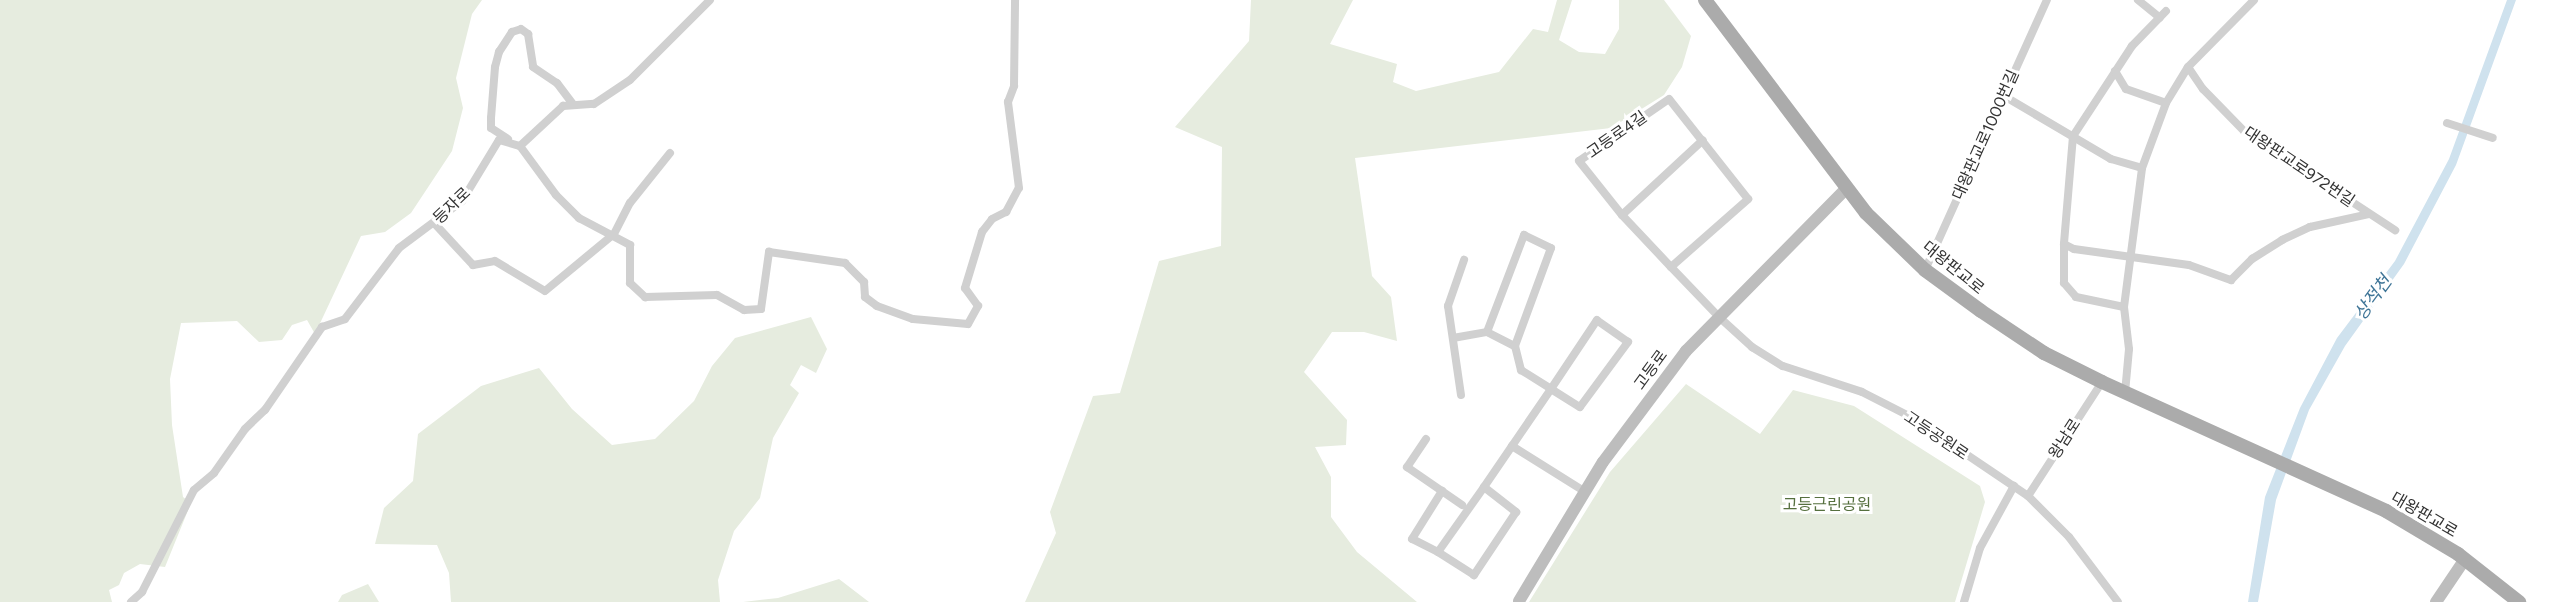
<!DOCTYPE html>
<html>
<head>
<meta charset="utf-8">
<style>
	body { margin:0 }
	#map { position:relative; width:2552px; height:602px; overflow:hidden; background:#fff; font-family:Figtree,"Noto Sans KR",sans-serif }
	div>[style] { position:absolute }
	.green>* { inset:0; background:#e6ecdf }
	.water>* { inset:0; background:#cfe2ee }
	.street>* { height:8px; margin:-4px; padding:0 4px; transform-origin:4px; border-radius:4px; background:#d0d0d0 }
	.secondary>* { height:12px; margin:-6px; padding:0 6px; transform-origin:6px; border-radius:6px; background:#bdbdbd }
	.primary>* { height:14px; margin:-7px; padding:0 7px; transform-origin:7px; border-radius:7px; background:#ababab }
	span { translate:-50% -50%; white-space:nowrap; text-align:center; line-height:1.15; -webkit-text-stroke:6px #fff; paint-order:stroke }
	.street-label { font-size:16px; color:#333 }
	.park-label { font-size:16px; color:#56703f }
	.water-label { font-size:18px; color:#3f7597; font-style:italic }
</style>
</head>
<body>
<div id="map">
	<div class="green">
		<div style="clip-path:polygon(0 0,482px 0,472px 14px,456px 78px,463px 108px,452px 151px,411px 213px,385px 232px,361px 236px,315px 334px,307px 320px,292px 325px,282px 340px,259px 342px,237px 321px,181px 323px,170px 379px,172px 425px,183px 497px,191px 503px,165px 567px,140px 564px,124px 573px,119px 585px,109px 590px,112px 602px,0 602px)"></div>
		<div style="clip-path:polygon(1251px 0,1353px 0,1330px 44px,1397px 64px,1393px 82px,1416px 91px,1499px 72px,1533px 29px,1548px 32px,1557px 0,1572px 0,1559px 40px,1579px 52px,1605px 54px,1619px 29px,1619px 0,1664px 0,1691px 36px,1682px 67px,1664px 95px,1611px 128px,1355px 158px,1372px 276px,1391px 297px,1397px 341px,1364px 332px,1332px 332px,1304px 372px,1347px 420px,1346px 445px,1315px 447px,1331px 477px,1331px 517px,1357px 552px,1417px 602px,1025px 602px,1056px 533px,1050px 512px,1093px 396px,1120px 393px,1159px 261px,1221px 246px,1222px 147px,1175px 127px,1249px 41px)"></div>
		<div style="clip-path:polygon(811px 317px,827px 349px,816px 373px,801px 365px,790px 385px,799px 393px,773px 438px,760px 498px,734px 531px,718px 580px,720px 602px,451px 602px,449px 573px,437px 545px,375px 544px,384px 508px,413px 481px,418px 434px,481px 386px,539px 368px,572px 409px,612px 445px,655px 439px,694px 401px,712px 366px,735px 338px)"></div>
		<div style="clip-path:polygon(1686px 384px,1760px 434px,1793px 390px,1854px 406px,1980px 486px,1985px 502px,1955px 602px,1529px 602px,1610px 472px)"></div>
		<div style="clip-path:polygon(839px 579px,869px 602px,743px 602px,778px 598px)"></div>
		<div style="clip-path:polygon(368px 584px,379px 602px,338px 602px,342px 595px)"></div>
	</div>
	<div class="water">
		<div style="clip-path:polygon(2507px 0,2516px 0,2456px 165px,2404px 264px,2345px 346px,2309px 410px,2276px 500px,2258px 602px,2248px 602px,2265px 497px,2300px 408px,2337px 338px,2395px 261px,2449px 159px)"></div>
	</div>
	<div class="street">
		<div style="left:2138px;top:0;width:28px;rotate:39deg"></div>
		<div style="left:2166px;top:11px;width:49px;rotate:134.2deg"></div>
		<div style="left:2132px;top:46px;width:108px;rotate:123.2deg"></div>
		<div style="left:2073px;top:136px;width:108px;rotate:94.8deg"></div>
		<div style="left:2064px;top:244px;width:11px;rotate:27deg"></div>
		<div style="left:2074px;top:249px;width:116px;rotate:7.9deg"></div>
		<div style="left:2189px;top:265px;width:45px;rotate:19.7deg"></div>
		<div style="left:2231px;top:280px;width:30px;rotate:-45deg"></div>
		<div style="left:2252px;top:259px;width:36px;rotate:-32deg"></div>
		<div style="left:2282px;top:240px;width:31px;rotate:-25deg"></div>
		<div style="left:2310px;top:227px;width:60px;rotate:-12.4deg"></div>
		<div style="left:2188px;top:67px;width:27px;rotate:56deg"></div>
		<div style="left:2203px;top:89px;width:59px;rotate:45.7deg"></div>
		<div style="left:2244px;top:131px;width:181px;rotate:33.3deg"></div>
		<div style="left:2115px;top:71px;width:21px;rotate:59deg"></div>
		<div style="left:2126px;top:89px;width:42px;rotate:19.3deg"></div>
		<div style="left:2004px;top:96px;width:124px;rotate:30.5deg"></div>
		<div style="left:2111px;top:159px;width:32px;rotate:16deg"></div>
		<div style="left:2447px;top:123px;width:48px;rotate:18.1deg"></div>
		<div style="left:508px;top:139px;width:20px;rotate:-147deg"></div>
		<div style="left:491px;top:128px;width:10px;rotate:-90deg"></div>
		<div style="left:491px;top:118px;width:51px;rotate:-85.5deg"></div>
		<div style="left:495px;top:67px;width:16px;rotate:-75deg"></div>
		<div style="left:499px;top:52px;width:24px;rotate:-57deg"></div>
		<div style="left:512px;top:32px;width:9px;rotate:-18deg"></div>
		<div style="left:521px;top:29px;width:9px;rotate:36deg"></div>
		<div style="left:528px;top:34px;width:33px;rotate:81deg"></div>
		<div style="left:533px;top:67px;width:29px;rotate:34deg"></div>
		<div style="left:557px;top:83px;width:26px;rotate:53deg"></div>
		<div style="left:520px;top:146px;width:61px;rotate:53.7deg"></div>
		<div style="left:556px;top:195px;width:33px;rotate:45deg"></div>
		<div style="left:579px;top:218px;width:58px;rotate:27.9deg"></div>
		<div style="left:630px;top:245px;width:38px;rotate:90deg"></div>
		<div style="left:630px;top:283px;width:21px;rotate:43deg"></div>
		<div style="left:645px;top:297px;width:72px;rotate:-1.6deg"></div>
		<div style="left:717px;top:295px;width:31px;rotate:29deg"></div>
		<div style="left:744px;top:310px;width:17px;rotate:-3deg"></div>
		<div style="left:761px;top:309px;width:58px;rotate:-82deg"></div>
		<div style="left:769px;top:252px;width:77px;rotate:8.2deg"></div>
		<div style="left:845px;top:263px;width:27px;rotate:45deg"></div>
		<div style="left:864px;top:282px;width:15px;rotate:86deg"></div>
		<div style="left:865px;top:297px;width:15px;rotate:37deg"></div>
		<div style="left:877px;top:306px;width:38px;rotate:20deg"></div>
		<div style="left:913px;top:319px;width:55px;rotate:5.2deg"></div>
		<div style="left:968px;top:324px;width:21px;rotate:-61deg"></div>
		<div style="left:978px;top:306px;width:22px;rotate:-126deg"></div>
		<div style="left:965px;top:288px;width:59px;rotate:-73.1deg"></div>
		<div style="left:982px;top:232px;width:16px;rotate:-52deg"></div>
		<div style="left:992px;top:219px;width:16px;rotate:-27deg"></div>
		<div style="left:1006px;top:212px;width:27px;rotate:-62deg"></div>
		<div style="left:1019px;top:188px;width:87px;rotate:-97.3deg"></div>
		<div style="left:1008px;top:102px;width:17px;rotate:-69deg"></div>
		<div style="left:1014px;top:86px;width:86px;rotate:-89.3deg"></div>
		<div style="left:520px;top:146px;width:59px;rotate:-42.9deg"></div>
		<div style="left:563px;top:106px;width:31px;rotate:-4deg"></div>
		<div style="left:594px;top:104px;width:43px;rotate:-33.7deg"></div>
		<div style="left:630px;top:80px;width:113px;rotate:-45deg"></div>
		<div style="left:1622px;top:215px;width:110px;rotate:-42.8deg"></div>
		<div style="left:435px;top:224px;width:56px;rotate:47.2deg"></div>
		<div style="left:473px;top:265px;width:22px;rotate:-10deg"></div>
		<div style="left:495px;top:261px;width:58px;rotate:31deg"></div>
		<div style="left:545px;top:291px;width:89px;rotate:-39.6deg"></div>
		<div style="left:614px;top:234px;width:35px;rotate:-63deg"></div>
		<div style="left:630px;top:203px;width:64px;rotate:-51.3deg"></div>
		<div style="left:2064px;top:244px;width:39px;rotate:90deg"></div>
		<div style="left:2064px;top:283px;width:18px;rotate:49deg"></div>
		<div style="left:2076px;top:297px;width:49px;rotate:11.8deg"></div>
		<div style="left:1671px;top:267px;width:103px;rotate:-41.4deg"></div>
		<div style="left:1748px;top:199px;width:127px;rotate:-128.3deg"></div>
		<div style="left:1669px;top:99px;width:109px;rotate:145.4deg"></div>
		<div style="left:1579px;top:161px;width:69px;rotate:51.5deg"></div>
		<div style="left:1622px;top:215px;width:71px;rotate:46.7deg"></div>
		<div style="left:1671px;top:267px;width:69px;rotate:46.2deg"></div>
		<div style="left:1719px;top:317px;width:45px;rotate:42.3deg"></div>
		<div style="left:1752px;top:347px;width:36px;rotate:32deg"></div>
		<div style="left:1783px;top:366px;width:83px;rotate:18.2deg"></div>
		<div style="left:1862px;top:392px;width:55px;rotate:27deg"></div>
		<div style="left:1911px;top:417px;width:141px;rotate:34deg"></div>
		<div style="left:2028px;top:496px;width:58px;rotate:45deg"></div>
		<div style="left:2069px;top:537px;width:81px;rotate:53deg"></div>
		<div style="left:1925px;top:270px;width:296px;rotate:-65.7deg"></div>
		<div style="left:1487px;top:332px;width:31px;rotate:27deg"></div>
		<div style="left:1453px;top:338px;width:35px;rotate:-10deg"></div>
		<div style="left:1487px;top:332px;width:104px;rotate:-69.1deg"></div>
		<div style="left:1524px;top:235px;width:30px;rotate:26deg"></div>
		<div style="left:1551px;top:248px;width:104px;rotate:110.2deg"></div>
		<div style="left:1515px;top:346px;width:25px;rotate:76deg"></div>
		<div style="left:1521px;top:370px;width:36px;rotate:32deg"></div>
		<div style="left:1551px;top:389px;width:34px;rotate:32deg"></div>
		<div style="left:1580px;top:407px;width:81px;rotate:-53.6deg"></div>
		<div style="left:1628px;top:342px;width:38px;rotate:-145deg"></div>
		<div style="left:1597px;top:320px;width:83px;rotate:123.7deg"></div>
		<div style="left:1551px;top:389px;width:69px;rotate:124.4deg"></div>
		<div style="left:2125px;top:393px;width:44px;rotate:-84.8deg"></div>
		<div style="left:2129px;top:349px;width:42px;rotate:-96.8deg"></div>
		<div style="left:2124px;top:307px;width:140px;rotate:-82.6deg"></div>
		<div style="left:2142px;top:168px;width:69px;rotate:-69.7deg"></div>
		<div style="left:2166px;top:103px;width:42px;rotate:-58.6deg"></div>
		<div style="left:2188px;top:67px;width:94px;rotate:-45.4deg"></div>
		<div style="left:1461px;top:395px;width:90px;rotate:-98.3deg"></div>
		<div style="left:1448px;top:306px;width:49px;rotate:-70.8deg"></div>
		<div style="left:1426px;top:439px;width:34px;rotate:124deg"></div>
		<div style="left:1407px;top:467px;width:67px;rotate:34.6deg"></div>
		<div style="left:1484px;top:487px;width:41px;rotate:38deg"></div>
		<div style="left:1516px;top:512px;width:76px;rotate:123.7deg"></div>
		<div style="left:1474px;top:575px;width:43px;rotate:-147.4deg"></div>
		<div style="left:1438px;top:552px;width:80px;rotate:-54.7deg"></div>
		<div style="left:1484px;top:487px;width:50px;rotate:-55.7deg"></div>
		<div style="left:1512px;top:446px;width:85px;rotate:32deg"></div>
		<div style="left:2028px;top:496px;width:136px;rotate:-57deg"></div>
		<div style="left:1438px;top:552px;width:29px;rotate:-153deg"></div>
		<div style="left:1412px;top:539px;width:57px;rotate:-58deg"></div>
		<div style="left:131px;top:602px;width:15px;rotate:-42deg"></div>
		<div style="left:142px;top:592px;width:114px;rotate:-63deg"></div>
		<div style="left:194px;top:490px;width:26px;rotate:-40deg"></div>
		<div style="left:214px;top:473px;width:54px;rotate:-54.8deg"></div>
		<div style="left:245px;top:429px;width:28px;rotate:-44deg"></div>
		<div style="left:265px;top:410px;width:101px;rotate:-55.5deg"></div>
		<div style="left:322px;top:327px;width:24px;rotate:-19deg"></div>
		<div style="left:345px;top:319px;width:89px;rotate:-52.7deg"></div>
		<div style="left:399px;top:248px;width:79px;rotate:-36.7deg"></div>
		<div style="left:462px;top:201px;width:71px;rotate:-58.8deg"></div>
		<div style="left:499px;top:140px;width:22px;rotate:16deg"></div>
		<div style="left:1964px;top:602px;width:56px;rotate:-73.5deg"></div>
		<div style="left:1980px;top:548px;width:71px;rotate:-61.3deg"></div>
	</div>
	<div class="secondary">
		<div style="left:1519px;top:601px;width:162px;rotate:-58.9deg"></div>
		<div style="left:1603px;top:462px;width:139px;rotate:-53.2deg"></div>
		<div style="left:1686px;top:351px;width:229px;rotate:-45.4deg"></div>
		<div style="left:2436px;top:602px;width:52px;rotate:-56deg"></div>
	</div>
	<div class="primary">
		<div style="left:1705px;top:0;width:267px;rotate:52.9deg"></div>
		<div style="left:1866px;top:213px;width:82px;rotate:44deg"></div>
		<div style="left:1925px;top:270px;width:69px;rotate:36.2deg"></div>
		<div style="left:1981px;top:311px;width:76px;rotate:33.7deg"></div>
		<div style="left:2044px;top:353px;width:65px;rotate:26.6deg"></div>
		<div style="left:2102px;top:382px;width:312px;rotate:24.4deg"></div>
		<div style="left:2386px;top:511px;width:84px;rotate:30.8deg"></div>
		<div style="left:2458px;top:554px;width:78px;rotate:38.2deg"></div>
	</div>
	<div class="street-label">
		<span style="left:1617px;top:135px;rotate:-35deg">고등로4길</span>
		<span style="left:1986px;top:135px;rotate:-66deg">대왕판교로1000번길</span>
		<span style="left:2299px;top:167px;rotate:34deg">대왕판교로972번길</span>
		<span style="left:452px;top:206px;rotate:-44deg">등자로</span>
		<span style="left:1953px;top:268px;rotate:39deg">대왕판교로</span>
		<span style="left:1651px;top:370px;rotate:-54deg">고등로</span>
		<span style="left:1936px;top:436px;rotate:34deg">고등공원로</span>
		<span style="left:2065px;top:439px;rotate:-57deg">왕남로</span>
		<span style="left:2424px;top:515px;rotate:30deg">대왕판교로</span>
	</div>
	<div class="park-label">
		<span style="left:1827px;top:505px">고등근린공원</span>
	</div>
	<div class="water-label">
		<span style="left:2373px;top:298px;rotate:-54deg">상적천</span>
	</div>
</div>
</body>
</html>
